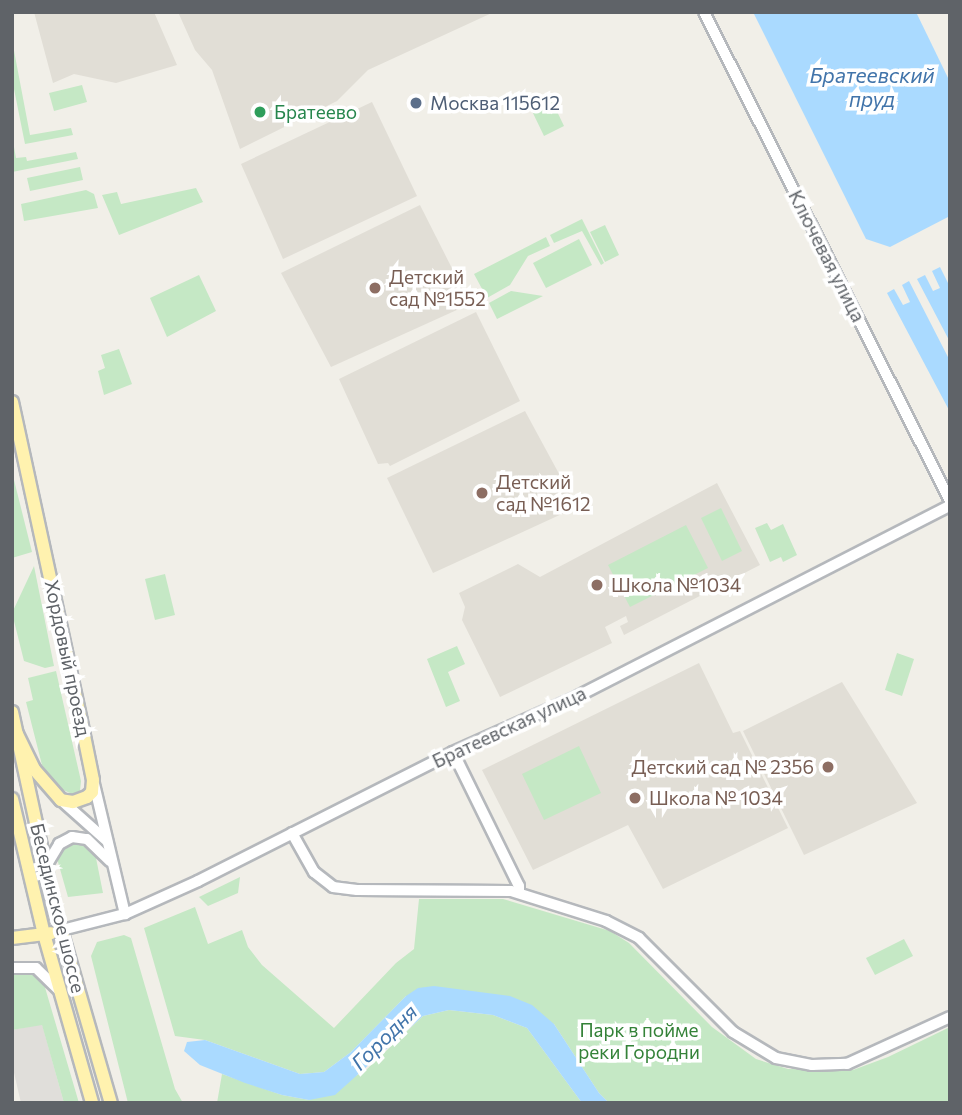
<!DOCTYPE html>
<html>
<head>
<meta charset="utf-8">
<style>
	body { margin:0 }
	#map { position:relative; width:962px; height:1115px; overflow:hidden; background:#f1efe8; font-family:Commissioner,sans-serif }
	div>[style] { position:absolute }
	.industrial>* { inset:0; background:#e0deda }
	.education>* { inset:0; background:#e1ded6 }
	.green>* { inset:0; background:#c5e8c5 }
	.water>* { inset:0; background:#aadaff }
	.roads { filter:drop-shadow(2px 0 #b5b8bc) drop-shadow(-2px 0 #b5b8bc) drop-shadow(0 2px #b5b8bc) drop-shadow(0 -2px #b5b8bc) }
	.minor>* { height:10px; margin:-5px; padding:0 5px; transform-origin:5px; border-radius:5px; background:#fff }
	.major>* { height:12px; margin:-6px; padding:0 6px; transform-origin:6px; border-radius:6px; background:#fff2af }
	.dots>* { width:19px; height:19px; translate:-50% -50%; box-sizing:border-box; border:4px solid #fff; border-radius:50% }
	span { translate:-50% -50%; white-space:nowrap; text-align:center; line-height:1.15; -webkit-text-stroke:7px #fff; paint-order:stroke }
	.service-label { font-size:19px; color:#4e5e75 }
	.left { translate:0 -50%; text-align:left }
	.leisure-label { font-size:19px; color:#27864d }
	.street-label { font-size:19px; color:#5f6368 }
	.education-label { font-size:19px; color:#785e54 }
	.right { translate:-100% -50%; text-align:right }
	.park-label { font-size:19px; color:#348238 }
	.water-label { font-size:21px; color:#4174aa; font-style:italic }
	.frame { position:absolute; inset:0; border:14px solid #5f6368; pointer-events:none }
</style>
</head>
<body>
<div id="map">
	<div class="industrial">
		<div style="clip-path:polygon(42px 1024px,64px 1103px,21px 1103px,12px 1064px,12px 1030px)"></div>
	</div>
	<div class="education">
		<div style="clip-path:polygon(34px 12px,154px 12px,177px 65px,116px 83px,74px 74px,53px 83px)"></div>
		<div style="clip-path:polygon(178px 12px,494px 12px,368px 70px,337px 101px,240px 149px,212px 70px,195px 50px)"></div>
		<div style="clip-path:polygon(372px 102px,417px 196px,283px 259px,241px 164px)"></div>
		<div style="clip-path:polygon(420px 205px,470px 304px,331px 367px,281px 273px)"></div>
		<div style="clip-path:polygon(476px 312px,520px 401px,390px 466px,388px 463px,378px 464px,339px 379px)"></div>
		<div style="clip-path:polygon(525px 411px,577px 507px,433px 573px,387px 478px)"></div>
		<div style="clip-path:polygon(717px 483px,760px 565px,624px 635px,620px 626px,628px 622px,626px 616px,605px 627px,612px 643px,500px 697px,462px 620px,465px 607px,459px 593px,518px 564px,540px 577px)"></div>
		<div style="clip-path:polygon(699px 663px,733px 733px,740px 731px,788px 828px,663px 889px,628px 825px,533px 870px,482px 770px)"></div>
		<div style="clip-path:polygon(842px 682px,917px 803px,804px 855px,743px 731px)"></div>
	</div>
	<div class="green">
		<div style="clip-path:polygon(12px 40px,30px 135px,71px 128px,73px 135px,25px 144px,12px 79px)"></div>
		<div style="clip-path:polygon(82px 85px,87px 102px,54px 111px,49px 93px)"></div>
		<div style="clip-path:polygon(551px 99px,564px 126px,544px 136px,531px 109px)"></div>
		<div style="clip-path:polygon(14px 147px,16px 158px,26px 157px,27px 161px,76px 152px,78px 159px,12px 172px)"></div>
		<div style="clip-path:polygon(80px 167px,83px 180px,30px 191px,27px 178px)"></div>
		<div style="clip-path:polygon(196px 188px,203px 202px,119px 235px,102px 195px,117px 192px,121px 204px)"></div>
		<div style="clip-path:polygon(86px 190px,94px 194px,98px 208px,24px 221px,21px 204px)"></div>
		<div style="clip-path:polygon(582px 219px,604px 263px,601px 265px,582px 231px,554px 243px,550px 235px)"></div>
		<div style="clip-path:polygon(605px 225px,619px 255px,605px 262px,590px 232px)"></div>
		<div style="clip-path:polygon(546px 237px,550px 246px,528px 256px,510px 285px,487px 298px,474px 274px)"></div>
		<div style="clip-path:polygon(579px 239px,592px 265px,546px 288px,533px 263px)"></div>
		<div style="clip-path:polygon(199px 275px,216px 311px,167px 337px,150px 298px)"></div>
		<div style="clip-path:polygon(511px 291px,543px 296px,497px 319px,489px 303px)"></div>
		<div style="clip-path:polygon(119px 349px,132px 384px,104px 395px,98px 371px,105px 368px,101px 355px)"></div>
		<div style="clip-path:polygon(12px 472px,32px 552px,12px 558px)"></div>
		<div style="clip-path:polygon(721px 508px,742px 551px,722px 561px,701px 518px)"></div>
		<div style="clip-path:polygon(767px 523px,771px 530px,783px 524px,797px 555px,783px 562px,781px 557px,770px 562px,755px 528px)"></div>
		<div style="clip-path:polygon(686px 525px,708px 568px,630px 607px,608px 565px)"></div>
		<div style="clip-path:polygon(34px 566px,54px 666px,45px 668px,24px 661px,12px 613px)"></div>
		<div style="clip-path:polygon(165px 574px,175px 615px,155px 620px,145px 579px)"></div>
		<div style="clip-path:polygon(457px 646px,465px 664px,448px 672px,460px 701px,446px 707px,427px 659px)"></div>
		<div style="clip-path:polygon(897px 653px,914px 659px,902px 696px,885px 690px)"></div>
		<div style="clip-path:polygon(56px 671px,81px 781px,80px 791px,72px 794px,59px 788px,42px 765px,26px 702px,33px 700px,28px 678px)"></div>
		<div style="clip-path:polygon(579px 746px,601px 793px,544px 820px,522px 774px)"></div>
		<div style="clip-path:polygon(72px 842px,92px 849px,95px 853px,103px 893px,68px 897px,56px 855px)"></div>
		<div style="clip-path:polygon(240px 877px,238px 893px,208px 906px,199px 897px)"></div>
		<div style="clip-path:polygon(419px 899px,503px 899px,610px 931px,629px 943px,712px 1027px,756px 1059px,788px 1069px,853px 1070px,888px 1057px,950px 1027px,950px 1103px,609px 1103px,599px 1093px,554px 1024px,406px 996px,351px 1052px,324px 1072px,300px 1074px,205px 1040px,175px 1036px,144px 928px,195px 907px,208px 944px,242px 930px,248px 947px,262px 965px,334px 1028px,396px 963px,414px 949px)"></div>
		<div style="clip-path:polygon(124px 935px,131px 938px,175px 1089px,183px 1103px,128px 1103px,91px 956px,97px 942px)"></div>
		<div style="clip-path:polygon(904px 939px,913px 956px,875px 975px,866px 958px)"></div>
		<div style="clip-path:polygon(29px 970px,44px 984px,79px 1103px,64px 1103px,42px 1025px,12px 1030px,12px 972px)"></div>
		<div style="clip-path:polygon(449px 1010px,493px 1015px,527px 1028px,582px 1103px,217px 1103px,222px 1074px,282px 1095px,309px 1100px,365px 1071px,423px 1016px)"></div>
	</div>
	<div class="water">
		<div style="clip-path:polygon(753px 12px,916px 12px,950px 82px,950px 216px,890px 247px,866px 239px)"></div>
		<div style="clip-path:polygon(940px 267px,950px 287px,950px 342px,917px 279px,925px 275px,933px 291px,940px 288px,932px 271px)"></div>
		<div style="clip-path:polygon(909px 281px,950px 361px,950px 412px,887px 293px,894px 289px,903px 305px,910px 302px,902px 285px)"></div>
		<div style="clip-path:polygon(434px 986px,510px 996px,532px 1005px,554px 1024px,599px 1093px,609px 1103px,582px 1103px,527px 1028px,493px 1015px,449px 1010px,423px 1016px,335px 1095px,309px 1100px,282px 1095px,245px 1083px,200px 1065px,184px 1051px,187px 1042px,205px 1040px,300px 1074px,324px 1072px,351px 1052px,406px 996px,418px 988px)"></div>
	</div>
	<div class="roads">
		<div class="minor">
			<div style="left:704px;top:12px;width:547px;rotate:63.29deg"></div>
			<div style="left:453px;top:752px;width:149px;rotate:63.8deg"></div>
			<div style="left:519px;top:886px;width:7px;rotate:90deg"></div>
			<div style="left:94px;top:784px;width:134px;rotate:76.6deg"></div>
			<div style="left:61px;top:800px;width:62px;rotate:41.7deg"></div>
			<div style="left:292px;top:833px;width:45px;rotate:60.6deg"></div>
			<div style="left:314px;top:872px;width:24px;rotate:38deg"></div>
			<div style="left:333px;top:887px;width:24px;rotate:7deg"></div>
			<div style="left:357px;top:890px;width:154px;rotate:0.4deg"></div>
			<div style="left:511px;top:891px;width:100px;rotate:17.5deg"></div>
			<div style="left:606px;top:921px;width:37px;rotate:27deg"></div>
			<div style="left:639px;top:938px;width:133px;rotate:45deg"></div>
			<div style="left:733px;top:1032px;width:50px;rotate:31.2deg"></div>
			<div style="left:776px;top:1058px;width:37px;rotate:11deg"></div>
			<div style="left:812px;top:1065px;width:35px;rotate:-2deg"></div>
			<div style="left:847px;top:1064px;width:113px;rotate:-24.5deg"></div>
			<div style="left:46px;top:866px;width:26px;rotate:-59deg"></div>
			<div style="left:59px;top:844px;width:15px;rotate:-28deg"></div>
			<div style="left:72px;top:837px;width:15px;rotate:8deg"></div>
			<div style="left:87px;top:839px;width:32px;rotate:44deg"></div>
			<div style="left:62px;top:930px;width:65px;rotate:-14.3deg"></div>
			<div style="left:125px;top:914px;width:80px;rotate:-24.3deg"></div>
			<div style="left:198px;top:881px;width:286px;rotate:-26.8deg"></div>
			<div style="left:453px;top:752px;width:137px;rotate:-24.1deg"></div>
			<div style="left:578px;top:696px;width:418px;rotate:-27.1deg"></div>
			<div style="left:12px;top:968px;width:24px"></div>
			<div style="left:36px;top:968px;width:30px;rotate:44deg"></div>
		</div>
		<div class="major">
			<div style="left:12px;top:402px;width:326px;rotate:77.8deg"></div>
			<div style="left:81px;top:721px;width:60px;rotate:78.5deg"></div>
			<div style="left:93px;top:780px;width:12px;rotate:95deg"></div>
			<div style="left:92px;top:792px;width:7px;rotate:135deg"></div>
			<div style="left:87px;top:797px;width:15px;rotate:160deg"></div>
			<div style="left:73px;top:802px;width:12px;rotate:-171deg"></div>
			<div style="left:61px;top:800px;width:41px;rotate:-131.1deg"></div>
			<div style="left:34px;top:769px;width:39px;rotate:-116deg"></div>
			<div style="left:12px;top:712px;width:198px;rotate:77.8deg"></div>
			<div style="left:54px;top:906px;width:205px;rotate:73.9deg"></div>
			<div style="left:12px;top:799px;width:139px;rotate:76.7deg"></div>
			<div style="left:44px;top:934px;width:176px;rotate:74.1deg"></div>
			<div style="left:12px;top:938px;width:39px;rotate:-7deg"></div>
		</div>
	</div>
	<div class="dots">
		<div style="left:416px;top:103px;background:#5c6f8a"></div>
		<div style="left:260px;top:112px;background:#2e9e5b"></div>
		<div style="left:375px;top:288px;background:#8d6e63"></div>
		<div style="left:482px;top:493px;background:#8d6e63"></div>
		<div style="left:597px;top:585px;background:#8d6e63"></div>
		<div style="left:828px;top:767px;background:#8d6e63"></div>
		<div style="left:635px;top:798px;background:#8d6e63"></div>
	</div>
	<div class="service-label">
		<span class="left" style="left:430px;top:103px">Москва 115612</span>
	</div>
	<div class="leisure-label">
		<span class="left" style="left:274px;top:112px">Братеево</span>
	</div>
	<div class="street-label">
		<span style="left:827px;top:256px;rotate:63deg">Ключевая улица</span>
		<span style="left:68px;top:658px;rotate:78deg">Хордовый проезд</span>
		<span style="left:509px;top:727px;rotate:-25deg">Братеевская улица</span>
		<span style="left:58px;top:908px;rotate:76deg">Бесединское шоссе</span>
	</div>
	<div class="education-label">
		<span class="left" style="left:389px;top:288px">Детский<br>сад №1552</span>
		<span class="left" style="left:496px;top:493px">Детский<br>сад №1612</span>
		<span class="left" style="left:611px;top:585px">Школа №1034</span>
		<span class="right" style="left:814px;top:767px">Детский сад № 2356</span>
		<span class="left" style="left:649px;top:798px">Школа № 1034</span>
	</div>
	<div class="park-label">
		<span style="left:639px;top:1041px">Парк в пойме<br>реки Городни</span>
	</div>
	<div class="water-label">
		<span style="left:872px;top:87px">Братеевский<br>пруд</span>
		<span style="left:384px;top:1037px;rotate:-45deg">Городня</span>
	</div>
	<div class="frame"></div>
</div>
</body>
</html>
